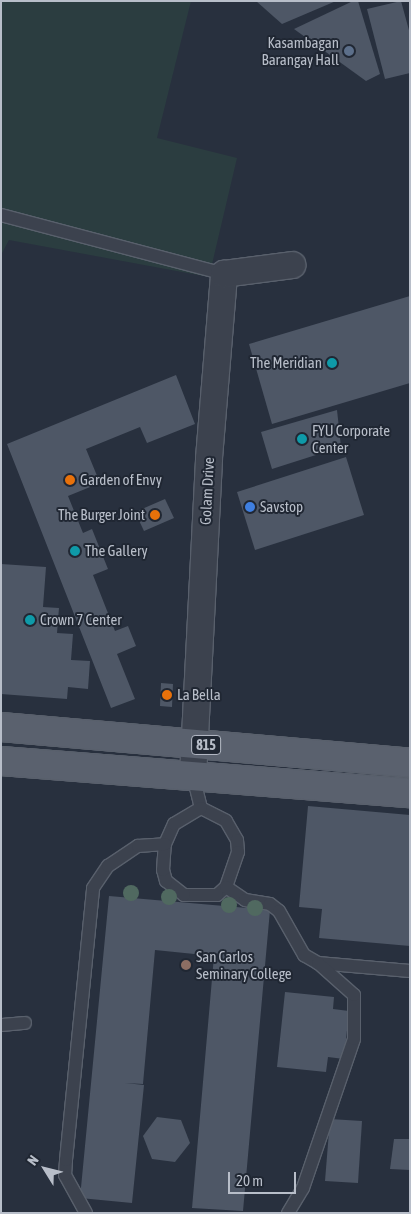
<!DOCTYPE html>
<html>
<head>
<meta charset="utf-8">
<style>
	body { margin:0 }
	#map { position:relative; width:411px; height:1214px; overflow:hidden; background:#28303e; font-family:"Asap Condensed",sans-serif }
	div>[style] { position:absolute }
	.green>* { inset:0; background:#2b3d40 }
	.building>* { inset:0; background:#4e5766 }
	.roads { filter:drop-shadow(1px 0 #59606c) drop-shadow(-1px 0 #59606c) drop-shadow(0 1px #59606c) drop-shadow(0 -1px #59606c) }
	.service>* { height:12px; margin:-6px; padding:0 6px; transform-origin:6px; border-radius:6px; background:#3c424e }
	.minor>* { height:26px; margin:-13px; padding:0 13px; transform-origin:13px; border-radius:13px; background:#3c424e }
	.primary>* { height:28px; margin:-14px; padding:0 14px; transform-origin:14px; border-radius:14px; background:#5a616e }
	.trees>* { width:16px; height:16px; margin:-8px; border-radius:50%; background:#506960 }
	.dots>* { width:14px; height:14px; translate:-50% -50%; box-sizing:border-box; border:2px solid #202733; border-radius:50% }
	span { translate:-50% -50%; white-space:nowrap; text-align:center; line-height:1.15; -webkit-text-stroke:4px #202733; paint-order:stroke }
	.shield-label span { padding:1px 4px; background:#202733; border:1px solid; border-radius:4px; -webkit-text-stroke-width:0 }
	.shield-label { font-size:14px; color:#b8bec9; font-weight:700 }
	.poi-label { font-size:15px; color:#b8bec9 }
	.right { translate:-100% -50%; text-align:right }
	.left { translate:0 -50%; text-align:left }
	.street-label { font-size:15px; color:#b8bec9 }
	.frame { position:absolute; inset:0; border:2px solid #b8bec9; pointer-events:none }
	.north { position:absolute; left:20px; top:1144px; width:50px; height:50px; -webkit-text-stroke:4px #202733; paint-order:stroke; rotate:306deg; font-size:14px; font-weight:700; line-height:20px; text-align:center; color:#b8bec9 }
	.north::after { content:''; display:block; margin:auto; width:18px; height:22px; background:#b8bec9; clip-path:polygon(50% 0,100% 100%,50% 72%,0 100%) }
	.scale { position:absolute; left:228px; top:1172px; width:68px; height:22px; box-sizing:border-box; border:2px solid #b8bec9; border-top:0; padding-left:6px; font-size:15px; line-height:18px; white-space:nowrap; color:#b8bec9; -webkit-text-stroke:4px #202733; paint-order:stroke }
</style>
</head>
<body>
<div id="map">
	<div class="green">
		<div style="clip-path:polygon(1px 1px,191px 1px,157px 138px,237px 158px,209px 277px,9px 240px,1px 255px)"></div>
	</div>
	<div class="building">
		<div style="clip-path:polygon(256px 1px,336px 1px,282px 24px)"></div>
		<div style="clip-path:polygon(353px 1px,358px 1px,380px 74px,366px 81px,294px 29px)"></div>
		<div style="clip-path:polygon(401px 1px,410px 34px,410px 73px,385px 79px,367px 9px)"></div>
		<div style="clip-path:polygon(410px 296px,410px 383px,272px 424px,249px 344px)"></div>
		<div style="clip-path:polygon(176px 375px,195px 424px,147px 443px,140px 427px,86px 449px,100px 483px,68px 496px,83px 533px,92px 529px,108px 569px,93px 575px,115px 631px,128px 626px,136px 646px,117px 654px,135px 699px,111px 708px,7px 444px)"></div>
		<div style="clip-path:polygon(337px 410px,341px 447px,272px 469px,261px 432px)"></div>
		<div style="clip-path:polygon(346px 457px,364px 515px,255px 550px,237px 492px)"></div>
		<div style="clip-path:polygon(165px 499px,174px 518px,144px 531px,135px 512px)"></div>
		<div style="clip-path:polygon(1px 564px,46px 567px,43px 607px,59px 608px,57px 633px,73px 634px,71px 660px,90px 661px,88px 689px,68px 687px,67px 699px,1px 694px)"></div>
		<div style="clip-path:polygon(161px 683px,173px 684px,172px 707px,160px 706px)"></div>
		<div style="clip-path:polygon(308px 806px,410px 815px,410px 946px,319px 938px,322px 909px,299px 907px)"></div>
		<div style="clip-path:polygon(109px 896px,270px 910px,243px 1211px,192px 1208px,214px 956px,155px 950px,143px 1084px,125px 1083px,144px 1085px,132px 1203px,80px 1198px)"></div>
		<div style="clip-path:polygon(285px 992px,334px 997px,333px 1009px,349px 1011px,344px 1059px,328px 1057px,326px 1072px,277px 1067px)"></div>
		<div style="clip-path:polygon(157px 1117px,181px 1120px,190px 1143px,175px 1162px,152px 1159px,143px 1136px)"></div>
		<div style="clip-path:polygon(330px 1119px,362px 1121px,358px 1183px,325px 1181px)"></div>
		<div style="clip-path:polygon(394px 1139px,410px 1139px,410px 1170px,390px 1169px)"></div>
	</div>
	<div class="roads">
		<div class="service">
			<div style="left:1px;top:215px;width:231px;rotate:14.8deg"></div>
			<div style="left:193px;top:776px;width:33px;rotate:76deg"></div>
			<div style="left:201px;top:808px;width:28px;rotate:27deg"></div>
			<div style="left:226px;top:821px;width:22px;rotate:60deg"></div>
			<div style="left:237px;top:840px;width:12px;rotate:85deg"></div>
			<div style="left:238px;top:852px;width:37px;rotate:109deg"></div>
			<div style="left:226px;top:887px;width:12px;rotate:138deg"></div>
			<div style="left:217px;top:895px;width:33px;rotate:180deg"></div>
			<div style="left:184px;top:895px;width:23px;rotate:-142deg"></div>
			<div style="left:166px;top:881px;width:11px;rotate:-105deg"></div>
			<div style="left:163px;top:870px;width:26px;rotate:-86deg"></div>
			<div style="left:165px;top:844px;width:22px;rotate:-66deg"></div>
			<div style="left:174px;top:824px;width:31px;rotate:-31deg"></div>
			<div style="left:226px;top:887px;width:23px;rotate:34deg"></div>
			<div style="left:245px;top:900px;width:25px;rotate:9deg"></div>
			<div style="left:270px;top:904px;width:11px;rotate:38deg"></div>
			<div style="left:279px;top:911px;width:51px;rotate:60.4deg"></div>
			<div style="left:304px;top:955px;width:16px;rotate:30deg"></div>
			<div style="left:318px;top:963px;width:92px;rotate:5deg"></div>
			<div style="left:1px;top:1025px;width:24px;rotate:-5deg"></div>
			<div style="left:86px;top:1213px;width:43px;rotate:-118.9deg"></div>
			<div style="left:65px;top:1175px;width:15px;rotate:-86deg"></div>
			<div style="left:66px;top:1160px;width:273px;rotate:-84.3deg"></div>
			<div style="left:93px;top:888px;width:27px;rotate:-56deg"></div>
			<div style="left:108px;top:866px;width:36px;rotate:-34deg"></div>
			<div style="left:138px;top:846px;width:27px;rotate:-4deg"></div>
			<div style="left:288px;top:1213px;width:29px;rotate:-59deg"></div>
			<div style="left:303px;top:1188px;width:157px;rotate:-71.1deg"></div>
			<div style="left:354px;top:1039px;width:44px;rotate:-90deg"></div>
			<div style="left:354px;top:995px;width:48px;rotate:-138.4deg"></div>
		</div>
		<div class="minor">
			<div style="left:193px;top:776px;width:318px;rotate:-87.1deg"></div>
			<div style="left:209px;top:458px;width:185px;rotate:-85.3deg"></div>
			<div style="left:224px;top:274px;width:69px;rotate:-7.5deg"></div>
		</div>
		<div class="primary">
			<div style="left:1px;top:727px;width:411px;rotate:5deg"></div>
			<div style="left:1px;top:761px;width:410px;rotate:4.5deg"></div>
		</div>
	</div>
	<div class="trees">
		<div style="left:131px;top:893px"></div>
		<div style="left:169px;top:897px"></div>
		<div style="left:229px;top:905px"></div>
		<div style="left:255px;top:908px"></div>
	</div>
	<div class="dots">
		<div style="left:349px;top:51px;background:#5c6f8a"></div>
		<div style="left:332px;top:363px;background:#0f9aa8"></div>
		<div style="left:302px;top:439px;background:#0f9aa8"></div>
		<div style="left:70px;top:480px;background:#e8710a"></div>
		<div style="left:250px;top:507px;background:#3f7fe0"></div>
		<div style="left:155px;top:515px;background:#e8710a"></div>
		<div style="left:75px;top:551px;background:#0f9aa8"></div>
		<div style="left:30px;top:620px;background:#0f9aa8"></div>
		<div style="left:167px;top:695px;background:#e8710a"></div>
		<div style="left:186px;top:965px;background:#8d6e63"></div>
	</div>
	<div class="shield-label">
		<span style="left:206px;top:745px">815</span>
	</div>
	<div class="poi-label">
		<span class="right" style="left:339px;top:51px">Kasambagan<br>Barangay Hall</span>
		<span class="right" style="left:322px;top:363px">The Meridian</span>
		<span class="left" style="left:312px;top:439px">FYU Corporate<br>Center</span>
		<span class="left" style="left:80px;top:480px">Garden of Envy</span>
		<span class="left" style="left:260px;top:507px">Savstop</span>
		<span class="right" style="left:145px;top:515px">The Burger Joint</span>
		<span class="left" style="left:85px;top:551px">The Gallery</span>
		<span class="left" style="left:40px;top:620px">Crown 7 Center</span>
		<span class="left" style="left:177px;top:695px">La Bella</span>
		<span class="left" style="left:196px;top:965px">San Carlos<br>Seminary College</span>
	</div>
	<div class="street-label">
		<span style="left:207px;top:491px;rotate:-87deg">Golam Drive</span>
	</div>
	<div class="frame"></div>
	<div class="north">N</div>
	<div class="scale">20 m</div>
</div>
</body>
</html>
